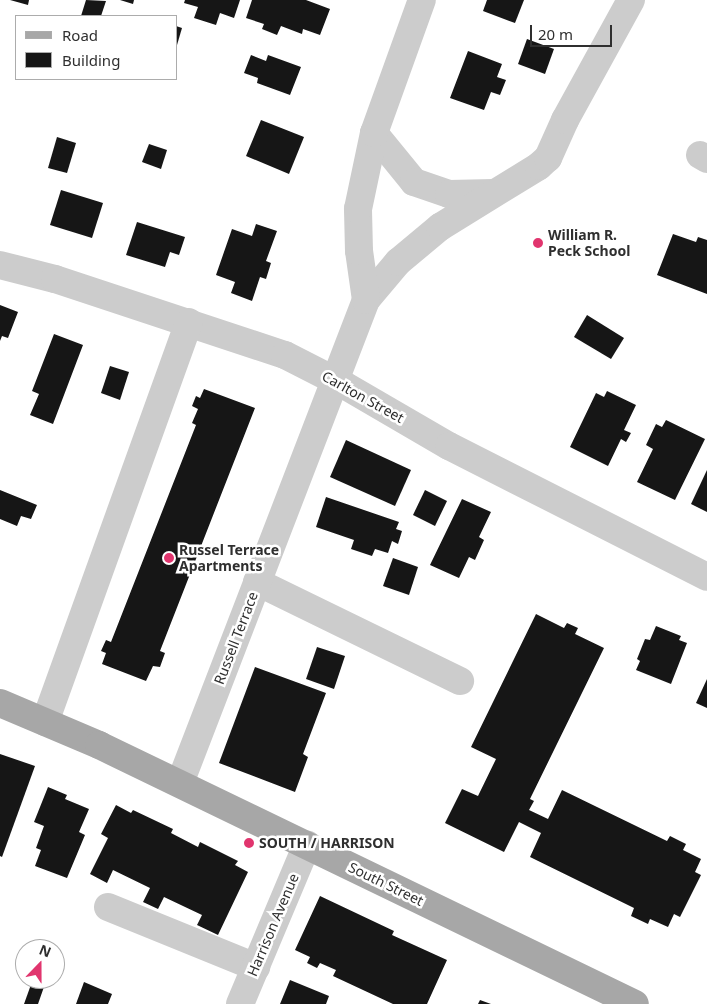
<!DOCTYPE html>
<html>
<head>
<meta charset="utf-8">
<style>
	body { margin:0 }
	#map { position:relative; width:707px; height:1004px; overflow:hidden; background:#fff; font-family:"Noto Sans",sans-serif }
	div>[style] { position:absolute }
	.building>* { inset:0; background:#161616 }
	.minor>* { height:28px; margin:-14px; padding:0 14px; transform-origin:14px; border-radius:14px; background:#ccc }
	.major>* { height:28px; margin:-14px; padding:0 14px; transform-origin:14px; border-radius:14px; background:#a7a7a7 }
	.dots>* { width:14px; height:14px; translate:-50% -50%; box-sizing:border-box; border:2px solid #fff; border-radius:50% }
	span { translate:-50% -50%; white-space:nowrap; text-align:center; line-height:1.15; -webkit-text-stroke:5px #fff; paint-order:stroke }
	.poi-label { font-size:14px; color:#2f2f2f; font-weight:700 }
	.left { translate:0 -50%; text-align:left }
	.street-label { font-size:14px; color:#2f2f2f }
	.legend { position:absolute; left:15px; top:15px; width:162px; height:65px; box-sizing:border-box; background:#fff; border:1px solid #acacac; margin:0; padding:6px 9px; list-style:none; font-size:15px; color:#2f2f2f }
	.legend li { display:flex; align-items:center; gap:10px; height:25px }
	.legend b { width:25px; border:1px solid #acacac }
	.north { position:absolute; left:15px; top:939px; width:50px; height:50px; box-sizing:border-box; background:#fff; border:1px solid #acacac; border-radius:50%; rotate:22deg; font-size:14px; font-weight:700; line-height:20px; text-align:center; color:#2f2f2f }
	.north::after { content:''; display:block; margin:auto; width:18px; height:22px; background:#e1356e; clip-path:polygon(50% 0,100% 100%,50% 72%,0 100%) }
	.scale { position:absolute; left:530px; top:25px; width:82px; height:22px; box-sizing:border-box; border:2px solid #2f2f2f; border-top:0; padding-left:6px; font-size:15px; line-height:18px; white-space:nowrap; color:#2f2f2f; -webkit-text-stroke:4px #fff; paint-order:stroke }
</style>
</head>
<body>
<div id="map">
	<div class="building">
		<div style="clip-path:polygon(10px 0,29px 0,28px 5px)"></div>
		<div style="clip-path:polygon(86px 0,106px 1px,101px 16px,81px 16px)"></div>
		<div style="clip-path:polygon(120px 0,134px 0,133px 4px)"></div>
		<div style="clip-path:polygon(185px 0,240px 0,234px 18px,220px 13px,216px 25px,194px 18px,198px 7px,184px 3px)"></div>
		<div style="clip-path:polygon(252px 0,306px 0,330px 9px,320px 35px,303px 29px,302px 34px,281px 26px,277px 35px,262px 29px,264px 24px,246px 18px)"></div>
		<div style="clip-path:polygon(487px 0,524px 0,515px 23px,483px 11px)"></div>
		<div style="clip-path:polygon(176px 26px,182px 28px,177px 45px,176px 45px)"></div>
		<div style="clip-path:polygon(527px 39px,554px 49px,545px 74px,518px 64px)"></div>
		<div style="clip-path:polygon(468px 51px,502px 64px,497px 77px,506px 80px,500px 95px,491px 92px,484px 110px,450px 98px)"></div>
		<div style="clip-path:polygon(251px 55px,266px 61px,268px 55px,301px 67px,290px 95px,257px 83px,258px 78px,244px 73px)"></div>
		<div style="clip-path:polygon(261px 120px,304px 137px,289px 174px,246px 156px)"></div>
		<div style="clip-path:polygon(57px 137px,76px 143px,67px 173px,48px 168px)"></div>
		<div style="clip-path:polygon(149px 144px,167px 150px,161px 169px,142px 162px)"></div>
		<div style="clip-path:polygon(61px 190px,103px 203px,92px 238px,50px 225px)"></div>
		<div style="clip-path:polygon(137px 222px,185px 237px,179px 255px,170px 252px,165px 267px,126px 255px)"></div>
		<div style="clip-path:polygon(256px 224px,277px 231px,266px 261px,271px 263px,266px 279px,260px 277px,252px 301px,231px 293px,235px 282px,216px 275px,232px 229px,252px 236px)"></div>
		<div style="clip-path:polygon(673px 234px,696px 242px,698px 237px,707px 240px,707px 294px,657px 275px)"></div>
		<div style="clip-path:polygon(0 305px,18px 312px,8px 338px,2px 336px,0 341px)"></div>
		<div style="clip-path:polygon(587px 315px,624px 338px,611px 359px,574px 337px)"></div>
		<div style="clip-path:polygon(54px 334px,83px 345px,53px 424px,30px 415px,39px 394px,32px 391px)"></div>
		<div style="clip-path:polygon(110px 366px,129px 372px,120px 400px,101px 393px)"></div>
		<div style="clip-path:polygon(204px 389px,255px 408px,160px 651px,165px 653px,160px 667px,153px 666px,146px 681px,102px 664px,106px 653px,101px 651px,106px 640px,111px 642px,196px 425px,192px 423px,198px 409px,192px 406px,196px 396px,200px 398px)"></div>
		<div style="clip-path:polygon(607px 391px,636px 405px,624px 430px,631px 433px,626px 442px,621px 439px,608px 466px,570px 447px,596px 393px,604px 397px)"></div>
		<div style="clip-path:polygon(666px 420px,705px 439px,675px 500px,637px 482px,653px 449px,646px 445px,656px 424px,662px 427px)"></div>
		<div style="clip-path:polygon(346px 440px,411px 470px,395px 506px,330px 477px)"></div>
		<div style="clip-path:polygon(707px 470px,707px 512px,691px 504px)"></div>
		<div style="clip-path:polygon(0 490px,37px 505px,31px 519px,21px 516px,17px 526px,0 519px)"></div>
		<div style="clip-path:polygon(425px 490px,447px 501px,435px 526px,413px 515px)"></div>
		<div style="clip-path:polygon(326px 497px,399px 522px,396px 529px,402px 531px,398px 544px,392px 541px,388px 553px,375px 549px,372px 556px,351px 549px,354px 540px,316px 527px)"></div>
		<div style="clip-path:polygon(462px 499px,491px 512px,479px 537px,484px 540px,475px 560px,469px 557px,459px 578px,430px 565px)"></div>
		<div style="clip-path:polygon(393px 558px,418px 567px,409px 595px,383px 586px)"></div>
		<div style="clip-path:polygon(536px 614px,564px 628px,567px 623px,578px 628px,575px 634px,604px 648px,530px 799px,534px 801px,529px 810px,548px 819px,562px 790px,667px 841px,670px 836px,686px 844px,683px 850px,701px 859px,695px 872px,701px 875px,680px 917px,674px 914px,668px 927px,650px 919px,648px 924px,631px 916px,634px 908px,530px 857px,541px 833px,519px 822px,504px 852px,445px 823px,462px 789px,478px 796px,496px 759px,471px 747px)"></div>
		<div style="clip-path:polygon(656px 626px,681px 636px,679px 640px,687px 643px,671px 684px,636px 670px,640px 661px,637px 659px,645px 639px,650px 640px)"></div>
		<div style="clip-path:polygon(317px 647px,345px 656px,334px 689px,306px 679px)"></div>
		<div style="clip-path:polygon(255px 667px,326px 693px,303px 754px,308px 757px,295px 792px,219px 763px)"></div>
		<div style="clip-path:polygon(707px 679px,707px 708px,696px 703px)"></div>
		<div style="clip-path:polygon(0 754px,35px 766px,2px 857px,0 856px)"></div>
		<div style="clip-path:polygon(48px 787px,67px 795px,65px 799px,89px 809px,79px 832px,85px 835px,67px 878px,35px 866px,41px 850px,36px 848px,44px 826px,34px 822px)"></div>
		<div style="clip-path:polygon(116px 805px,131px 813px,133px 810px,173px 829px,171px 833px,198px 847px,200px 842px,238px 861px,235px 865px,248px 872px,218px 935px,197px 925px,202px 915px,164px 897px,158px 909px,143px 902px,150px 888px,113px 870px,107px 883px,90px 874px,108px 838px,101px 834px)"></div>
		<div style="clip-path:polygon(320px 896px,394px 931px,392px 935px,447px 960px,427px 1004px,393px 1004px,333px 976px,336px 970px,320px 963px,317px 968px,307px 963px,310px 957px,295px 950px)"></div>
		<div style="clip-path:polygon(33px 979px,45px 984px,38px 1004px,24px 1004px)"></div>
		<div style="clip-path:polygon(290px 980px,329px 996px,326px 1004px,280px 1004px)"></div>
		<div style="clip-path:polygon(84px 982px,112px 994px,108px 1004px,76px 1004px)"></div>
		<div style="clip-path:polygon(480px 1000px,491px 1004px,478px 1004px)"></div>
	</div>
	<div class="minor">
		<div style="left:374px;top:133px;width:63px;rotate:50.8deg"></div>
		<div style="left:414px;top:182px;width:37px;rotate:19deg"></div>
		<div style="left:449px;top:194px;width:45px;rotate:-1.3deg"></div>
		<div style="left:700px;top:155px;width:8px;rotate:30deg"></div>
		<div style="left:0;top:265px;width:57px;rotate:14.3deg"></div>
		<div style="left:55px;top:279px;width:242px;rotate:18.3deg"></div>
		<div style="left:285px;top:355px;width:66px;rotate:27deg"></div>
		<div style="left:344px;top:385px;width:121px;rotate:30.2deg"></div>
		<div style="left:449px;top:446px;width:289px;rotate:26.9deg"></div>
		<div style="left:366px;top:300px;width:50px;rotate:-49.9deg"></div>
		<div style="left:398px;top:262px;width:55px;rotate:-39.8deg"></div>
		<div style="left:440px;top:227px;width:116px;rotate:-31.6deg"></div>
		<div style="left:539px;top:166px;width:12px;rotate:-42deg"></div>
		<div style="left:548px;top:158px;width:42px;rotate:-65.9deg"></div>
		<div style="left:565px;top:120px;width:137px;rotate:-61.2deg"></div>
		<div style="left:257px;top:582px;width:226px;rotate:26deg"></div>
		<div style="left:45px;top:722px;width:425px;rotate:-70.2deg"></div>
		<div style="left:180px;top:783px;width:518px;rotate:-68.94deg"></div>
		<div style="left:366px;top:300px;width:49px;rotate:-98.1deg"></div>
		<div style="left:359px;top:251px;width:42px;rotate:-91.4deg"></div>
		<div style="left:358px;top:209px;width:78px;rotate:-78.1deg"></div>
		<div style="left:374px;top:133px;width:141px;rotate:-70.2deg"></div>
		<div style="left:108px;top:907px;width:160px;rotate:22.1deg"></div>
		<div style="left:240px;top:1004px;width:173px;rotate:-67.2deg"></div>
	</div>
	<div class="major">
		<div style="left:0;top:703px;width:108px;rotate:23deg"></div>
		<div style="left:99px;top:745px;width:595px;rotate:25.79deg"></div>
	</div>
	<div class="dots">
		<div style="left:538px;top:243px;background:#e1356e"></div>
		<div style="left:169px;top:558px;background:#e1356e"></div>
		<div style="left:249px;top:843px;background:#e1356e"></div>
	</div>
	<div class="poi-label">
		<span class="left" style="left:548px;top:243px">William R.<br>Peck School</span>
		<span class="left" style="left:179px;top:558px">Russel Terrace<br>Apartments</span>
		<span class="left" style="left:259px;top:843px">SOUTH / HARRISON</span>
	</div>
	<div class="street-label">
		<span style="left:363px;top:397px;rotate:29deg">Carlton Street</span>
		<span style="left:236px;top:638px;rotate:-69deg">Russell Terrace</span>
		<span style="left:386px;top:884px;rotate:26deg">South Street</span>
		<span style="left:273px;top:925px;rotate:-67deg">Harrison Avenue</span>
	</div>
	<ul class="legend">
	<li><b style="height:6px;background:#a7a7a7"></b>Road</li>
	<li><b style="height:14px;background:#161616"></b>Building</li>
	</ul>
	<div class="north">N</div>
	<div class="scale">20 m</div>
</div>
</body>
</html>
